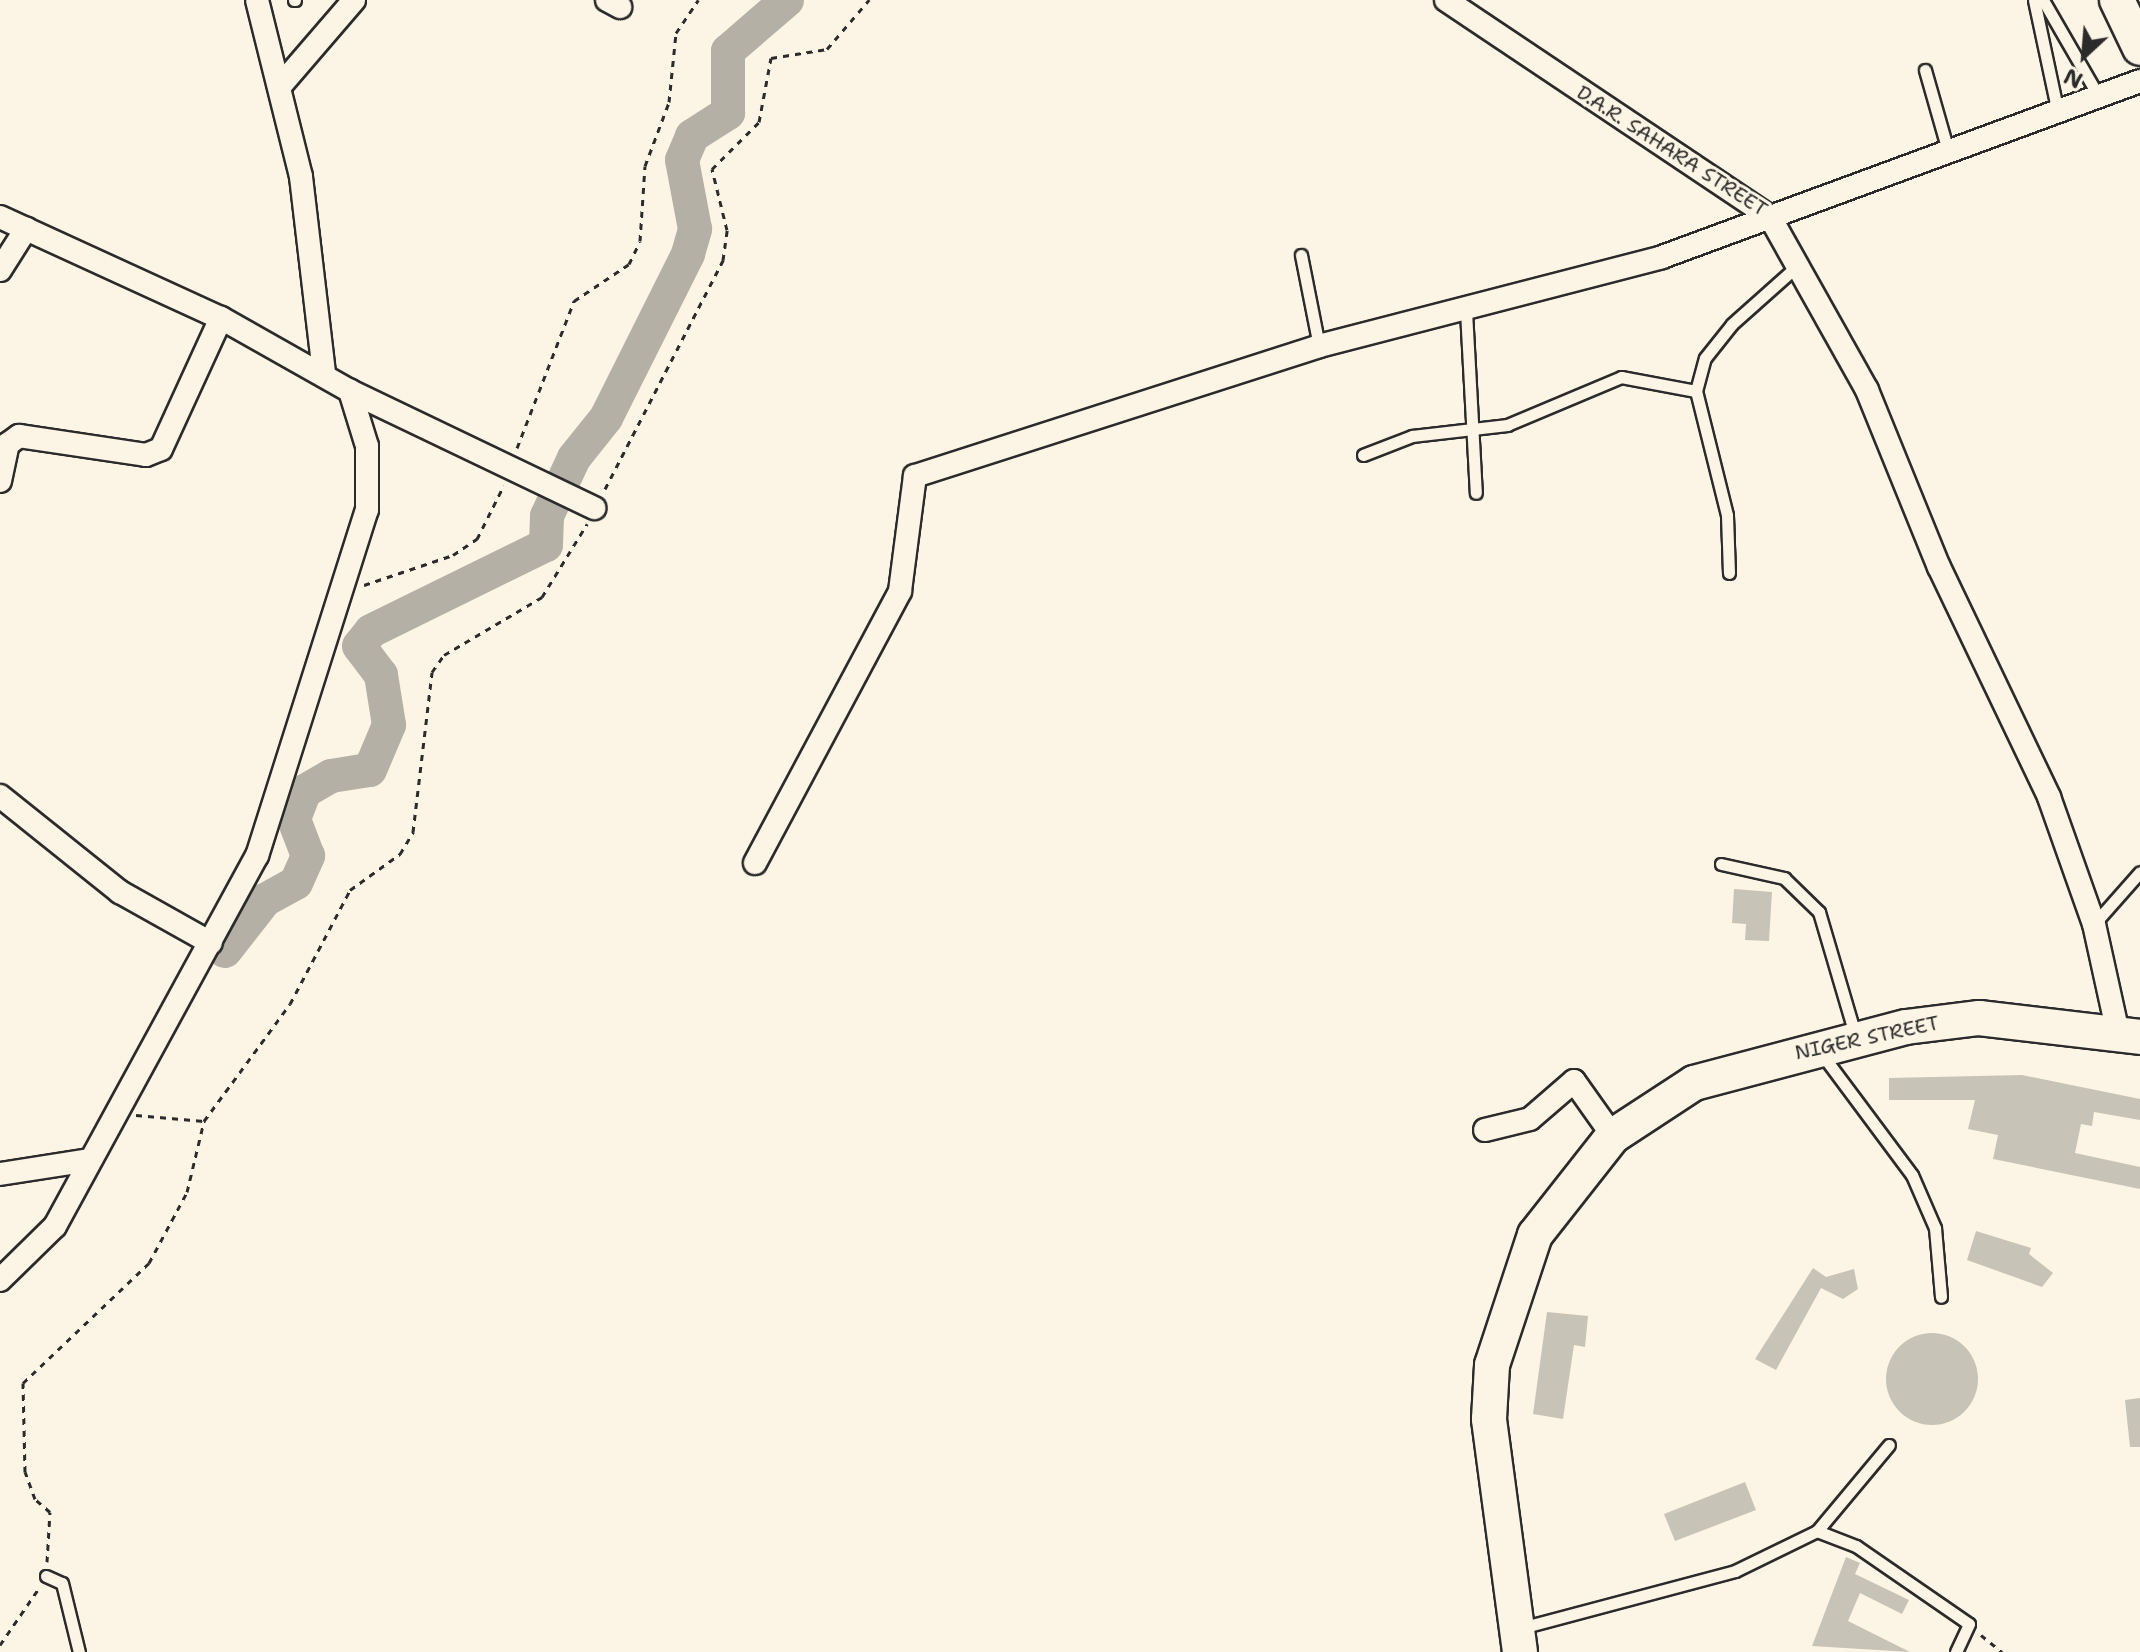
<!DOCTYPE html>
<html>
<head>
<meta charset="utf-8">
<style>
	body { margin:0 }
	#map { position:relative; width:2140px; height:1652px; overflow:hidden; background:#fcf5e5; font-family:"Shantell Sans",sans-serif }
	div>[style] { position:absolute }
	.river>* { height:34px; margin:-17px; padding:0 17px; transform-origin:17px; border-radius:17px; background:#b4b0a5 }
	.building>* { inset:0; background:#c8c3b7 }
	.round { border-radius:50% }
	.path>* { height:3px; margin-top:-1.5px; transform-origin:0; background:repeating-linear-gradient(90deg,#2b2b2b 0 6px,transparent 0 12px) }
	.roads { filter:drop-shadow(2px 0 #2b2b2b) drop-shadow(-2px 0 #2b2b2b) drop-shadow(0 2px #2b2b2b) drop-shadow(0 -2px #2b2b2b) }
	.lane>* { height:11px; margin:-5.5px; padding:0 5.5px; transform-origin:5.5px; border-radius:5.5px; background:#fcf5e5 }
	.street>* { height:22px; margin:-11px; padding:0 11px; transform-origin:11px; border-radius:11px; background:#fcf5e5 }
	.primary>* { height:34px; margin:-17px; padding:0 17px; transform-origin:17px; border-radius:17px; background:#fcf5e5 }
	span { translate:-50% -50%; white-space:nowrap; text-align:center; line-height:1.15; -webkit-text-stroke:6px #fcf5e5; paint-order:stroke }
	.street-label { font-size:20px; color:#2b2b2b }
	.north { position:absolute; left:2044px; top:16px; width:80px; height:80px; -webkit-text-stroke:6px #fcf5e5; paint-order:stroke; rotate:206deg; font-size:22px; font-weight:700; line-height:32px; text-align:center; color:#2b2b2b }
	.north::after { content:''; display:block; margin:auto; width:28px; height:36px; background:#2b2b2b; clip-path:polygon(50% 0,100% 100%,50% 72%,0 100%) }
</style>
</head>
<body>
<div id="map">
	<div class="river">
		<div style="left:225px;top:951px;width:65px;rotate:-51.9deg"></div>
		<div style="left:265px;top:900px;width:35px;rotate:-29deg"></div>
		<div style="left:296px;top:883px;width:30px;rotate:-66deg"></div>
		<div style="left:308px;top:856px;width:40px;rotate:-111deg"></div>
		<div style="left:294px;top:819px;width:30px;rotate:-69deg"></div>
		<div style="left:305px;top:791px;width:30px;rotate:-30deg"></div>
		<div style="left:331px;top:776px;width:39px;rotate:-9deg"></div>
		<div style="left:370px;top:770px;width:49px;rotate:-67.1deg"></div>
		<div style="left:389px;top:725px;width:51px;rotate:-99.1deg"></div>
		<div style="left:381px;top:675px;width:36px;rotate:-127deg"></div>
		<div style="left:359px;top:646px;width:19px;rotate:-51deg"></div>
		<div style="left:371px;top:631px;width:195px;rotate:-26.2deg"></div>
		<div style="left:546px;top:545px;width:29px;rotate:-88deg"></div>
		<div style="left:547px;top:516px;width:64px;rotate:-65deg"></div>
		<div style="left:574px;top:458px;width:51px;rotate:-51.3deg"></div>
		<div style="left:606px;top:418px;width:183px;rotate:-63.4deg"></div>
		<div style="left:688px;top:254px;width:26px;rotate:-74deg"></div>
		<div style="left:695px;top:229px;width:70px;rotate:-100.7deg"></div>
		<div style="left:682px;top:160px;width:26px;rotate:-67deg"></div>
		<div style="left:692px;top:136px;width:43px;rotate:-32.6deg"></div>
		<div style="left:728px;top:113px;width:62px;rotate:-90deg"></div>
		<div style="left:728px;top:51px;width:78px;rotate:-40.8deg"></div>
	</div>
	<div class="building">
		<div style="clip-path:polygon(1734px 889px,1772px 892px,1769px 941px,1745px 940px,1746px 924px,1732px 923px)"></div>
		<div style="clip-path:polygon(2022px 1075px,2140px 1099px,2140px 1120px,2094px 1112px,2092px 1126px,2081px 1124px,2075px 1153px,2140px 1167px,2140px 1189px,1993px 1159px,1998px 1135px,1968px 1129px,1975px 1100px,1889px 1100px,1889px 1078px)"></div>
		<div style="clip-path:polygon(1976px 1231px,2031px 1248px,2029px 1254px,2053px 1273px,2042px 1287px,1967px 1260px)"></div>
		<div style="clip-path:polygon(1813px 1268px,1826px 1277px,1854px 1269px,1858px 1289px,1843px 1299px,1821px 1288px,1776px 1370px,1755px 1359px)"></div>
		<div style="clip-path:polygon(1547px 1312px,1588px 1316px,1585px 1347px,1574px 1345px,1563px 1419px,1533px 1414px)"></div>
		<div class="round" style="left:1886px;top:1333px;width:92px;height:92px"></div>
		<div style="clip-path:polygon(2140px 1398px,2140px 1447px,2130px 1447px,2125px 1400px)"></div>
		<div style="clip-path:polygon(1745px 1482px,1756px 1510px,1675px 1541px,1664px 1514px)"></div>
		<div style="clip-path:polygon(1846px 1557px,1860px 1563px,1855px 1574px,1909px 1600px,1902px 1614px,1860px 1593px,1848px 1621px,1910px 1652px,1812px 1646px)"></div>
	</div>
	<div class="path">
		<div style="left:517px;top:448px;width:158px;rotate:-68.8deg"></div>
		<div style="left:574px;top:301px;width:66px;rotate:-33.9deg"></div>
		<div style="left:629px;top:264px;width:25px;rotate:-64deg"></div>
		<div style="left:640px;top:241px;width:75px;rotate:-86.2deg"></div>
		<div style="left:645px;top:166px;width:68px;rotate:-69.4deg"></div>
		<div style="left:669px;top:102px;width:69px;rotate:-84.2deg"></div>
		<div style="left:676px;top:33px;width:40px;rotate:-56deg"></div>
		<div style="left:605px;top:489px;width:258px;rotate:-62.7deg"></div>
		<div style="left:723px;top:260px;width:30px;rotate:-82deg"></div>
		<div style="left:727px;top:230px;width:63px;rotate:-103.8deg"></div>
		<div style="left:712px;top:169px;width:66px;rotate:-45deg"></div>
		<div style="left:759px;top:122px;width:65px;rotate:-79.4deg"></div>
		<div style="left:771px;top:58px;width:57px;rotate:-9.1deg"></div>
		<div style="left:827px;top:49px;width:65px;rotate:-49.4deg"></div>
		<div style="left:364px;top:585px;width:94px;rotate:-18.6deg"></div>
		<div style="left:453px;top:555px;width:29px;rotate:-34deg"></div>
		<div style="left:477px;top:539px;width:60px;rotate:-63.4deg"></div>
		<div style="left:136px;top:1115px;width:68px;rotate:5deg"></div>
		<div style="left:47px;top:1562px;width:50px;rotate:-86.6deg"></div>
		<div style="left:50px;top:1512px;width:20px;rotate:-139deg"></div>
		<div style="left:35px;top:1499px;width:29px;rotate:-110deg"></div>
		<div style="left:25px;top:1472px;width:89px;rotate:-91.3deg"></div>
		<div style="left:23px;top:1383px;width:174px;rotate:-43.6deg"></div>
		<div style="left:149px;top:1263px;width:81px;rotate:-61.8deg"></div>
		<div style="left:187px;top:1192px;width:73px;rotate:-76.5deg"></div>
		<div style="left:204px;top:1121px;width:145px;rotate:-53.7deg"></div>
		<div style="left:290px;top:1004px;width:129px;rotate:-62.2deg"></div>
		<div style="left:350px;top:890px;width:62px;rotate:-35.8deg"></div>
		<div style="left:400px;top:854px;width:26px;rotate:-59deg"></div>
		<div style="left:413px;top:832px;width:161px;rotate:-83.2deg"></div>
		<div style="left:432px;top:672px;width:21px;rotate:-55deg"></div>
		<div style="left:444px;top:655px;width:114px;rotate:-30.6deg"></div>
		<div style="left:542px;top:597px;width:86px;rotate:-58.3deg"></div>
		<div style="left:1981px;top:1635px;width:27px;rotate:39deg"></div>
		<div style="left:0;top:1645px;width:69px;rotate:-55.6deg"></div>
	</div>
	<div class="roads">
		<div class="lane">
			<div style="left:294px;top:0;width:1px"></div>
			<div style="left:2034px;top:0;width:116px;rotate:78deg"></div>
			<div style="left:2043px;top:0;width:112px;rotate:60deg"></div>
			<div style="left:1925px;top:70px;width:87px;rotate:74.1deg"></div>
			<div style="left:1301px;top:255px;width:93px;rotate:78.8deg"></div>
			<div style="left:1466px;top:311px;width:182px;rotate:86.9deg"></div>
			<div style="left:1363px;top:455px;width:53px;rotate:-21.2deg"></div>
			<div style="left:1412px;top:436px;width:96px;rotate:-6.6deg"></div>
			<div style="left:1507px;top:425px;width:124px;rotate:-22.8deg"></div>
			<div style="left:1621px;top:377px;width:76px;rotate:10.6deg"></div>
			<div style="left:1729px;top:573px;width:58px;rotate:-92deg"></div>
			<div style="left:1727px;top:515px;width:128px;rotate:-104deg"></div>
			<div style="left:1696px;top:391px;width:34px;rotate:-75deg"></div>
			<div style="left:1705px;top:358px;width:43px;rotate:-51.5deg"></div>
			<div style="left:1732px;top:324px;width:86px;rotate:-41.7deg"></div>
			<div style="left:1721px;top:864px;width:65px;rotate:12.5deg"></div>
			<div style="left:1784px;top:878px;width:49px;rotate:44.2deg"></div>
			<div style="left:1819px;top:912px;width:131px;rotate:73.6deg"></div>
			<div style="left:2094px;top:924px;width:69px;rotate:-48.5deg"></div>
			<div style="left:1821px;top:1053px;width:152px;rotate:53.3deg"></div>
			<div style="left:1912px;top:1175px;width:58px;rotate:66.5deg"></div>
			<div style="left:1935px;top:1228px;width:69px;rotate:85deg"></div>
			<div style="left:1817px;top:1531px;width:42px;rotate:21deg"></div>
			<div style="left:1856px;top:1546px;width:137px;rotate:34.6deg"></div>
			<div style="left:1969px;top:1624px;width:31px;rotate:115deg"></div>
			<div style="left:46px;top:1576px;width:17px;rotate:24deg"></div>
			<div style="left:62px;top:1583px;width:71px;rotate:76.2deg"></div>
			<div style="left:1521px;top:1628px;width:221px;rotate:-14.9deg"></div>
			<div style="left:1735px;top:1571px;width:91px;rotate:-26deg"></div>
			<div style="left:1817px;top:1531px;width:112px;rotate:-50.1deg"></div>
		</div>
		<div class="street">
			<div style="left:257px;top:0;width:182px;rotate:76deg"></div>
			<div style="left:301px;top:177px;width:196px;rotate:83.3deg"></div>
			<div style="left:607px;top:0;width:15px;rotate:28deg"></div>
			<div style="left:1446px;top:0;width:390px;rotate:33.8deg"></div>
			<div style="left:1770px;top:217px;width:198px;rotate:60.7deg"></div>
			<div style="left:1867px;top:390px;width:191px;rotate:67.9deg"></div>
			<div style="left:1939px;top:567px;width:255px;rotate:64.4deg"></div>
			<div style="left:2049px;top:797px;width:135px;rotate:70.5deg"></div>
			<div style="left:2094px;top:924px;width:112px;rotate:77.6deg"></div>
			<div style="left:281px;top:85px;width:112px;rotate:-49.3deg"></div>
			<div style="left:0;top:217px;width:243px;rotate:24.6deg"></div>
			<div style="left:221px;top:318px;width:148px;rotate:29.5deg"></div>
			<div style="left:350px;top:391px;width:271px;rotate:25.6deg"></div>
			<div style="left:0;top:270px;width:49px;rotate:-57.6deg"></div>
			<div style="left:0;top:481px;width:38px;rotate:-78deg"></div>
			<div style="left:8px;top:444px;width:14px;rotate:-36deg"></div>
			<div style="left:19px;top:436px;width:128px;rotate:8.5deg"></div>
			<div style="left:146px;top:455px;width:16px;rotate:-22deg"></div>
			<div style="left:161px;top:449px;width:144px;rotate:-65.4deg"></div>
			<div style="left:0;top:796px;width:154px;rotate:38.7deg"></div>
			<div style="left:120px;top:892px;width:104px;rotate:29.3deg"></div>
			<div style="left:755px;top:863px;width:308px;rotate:-61.9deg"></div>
			<div style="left:900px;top:591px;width:116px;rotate:-82.6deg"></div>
			<div style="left:915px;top:476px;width:424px;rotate:-17.8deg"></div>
			<div style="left:1319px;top:346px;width:354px;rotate:-14.5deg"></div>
			<div style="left:1662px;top:257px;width:509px;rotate:-20.21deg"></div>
			<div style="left:1485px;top:1130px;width:46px;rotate:-13.7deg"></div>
			<div style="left:1530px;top:1119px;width:58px;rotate:-40.8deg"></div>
			<div style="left:1574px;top:1081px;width:67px;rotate:54.7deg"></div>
			<div style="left:0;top:1174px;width:90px;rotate:-8.9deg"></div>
			<div style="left:0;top:1280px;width:77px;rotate:-44.5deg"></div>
			<div style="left:55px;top:1226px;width:422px;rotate:-61.4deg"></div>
			<div style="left:257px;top:856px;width:363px;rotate:-72.4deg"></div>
			<div style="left:367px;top:510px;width:64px;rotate:-90deg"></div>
			<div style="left:367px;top:446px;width:58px;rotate:-107.2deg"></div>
		</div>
		<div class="primary">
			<div style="left:2117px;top:0;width:53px;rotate:64.4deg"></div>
			<div style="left:1520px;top:1652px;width:235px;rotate:-97.6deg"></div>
			<div style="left:1489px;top:1419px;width:54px;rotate:-86.8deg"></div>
			<div style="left:1492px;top:1365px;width:137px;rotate:-71.7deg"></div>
			<div style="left:1535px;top:1235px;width:126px;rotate:-51.8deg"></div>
			<div style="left:1613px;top:1136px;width:97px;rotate:-33.2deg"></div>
			<div style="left:1694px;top:1083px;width:219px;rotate:-14.8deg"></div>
			<div style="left:1906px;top:1027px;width:74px;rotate:-7deg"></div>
			<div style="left:1979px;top:1018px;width:162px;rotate:6.7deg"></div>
		</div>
	</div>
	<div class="street-label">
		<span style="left:1672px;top:151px;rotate:33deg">D.A.R. SAHARA STREET</span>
		<span style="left:1867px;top:1038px;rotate:-12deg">NIGER STREET</span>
	</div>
	<div class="north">N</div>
</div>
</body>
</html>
